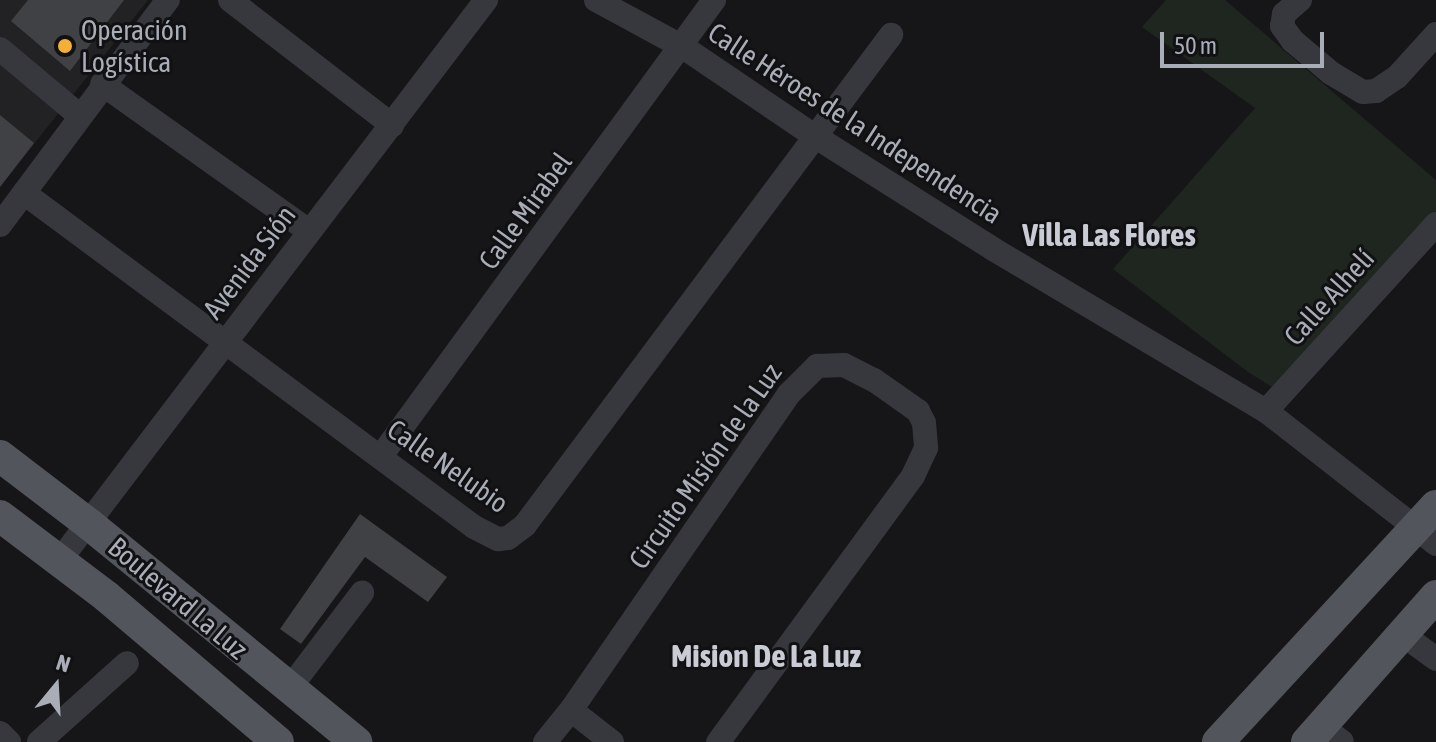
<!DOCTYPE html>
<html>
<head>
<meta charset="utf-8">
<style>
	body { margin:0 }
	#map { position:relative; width:1436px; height:742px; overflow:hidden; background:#161618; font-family:"Asap Condensed",sans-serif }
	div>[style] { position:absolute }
	.built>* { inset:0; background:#222225 }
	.green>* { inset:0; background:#1e261f }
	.building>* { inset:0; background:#404145 }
	.minor>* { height:24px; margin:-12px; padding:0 12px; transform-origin:12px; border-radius:12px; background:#37383d }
	.major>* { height:32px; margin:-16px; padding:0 16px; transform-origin:16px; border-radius:16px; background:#53555c }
	.dots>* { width:22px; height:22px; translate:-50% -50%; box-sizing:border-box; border:4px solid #111113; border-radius:50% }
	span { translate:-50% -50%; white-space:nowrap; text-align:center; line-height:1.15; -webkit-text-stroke:6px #111113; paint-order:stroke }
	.poi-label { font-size:28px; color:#a8adb8 }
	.left { translate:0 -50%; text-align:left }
	.street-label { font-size:28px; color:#a8adb8 }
	.quarter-label { font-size:32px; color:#c9ccd4; font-weight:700 }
	.north { position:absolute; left:16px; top:646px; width:80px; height:80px; -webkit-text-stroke:6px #111113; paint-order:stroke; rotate:18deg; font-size:22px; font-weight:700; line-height:32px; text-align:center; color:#a8adb8 }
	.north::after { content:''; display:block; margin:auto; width:28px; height:36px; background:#a8adb8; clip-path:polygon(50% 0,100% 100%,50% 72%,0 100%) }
	.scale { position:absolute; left:1160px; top:32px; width:164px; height:36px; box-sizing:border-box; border:4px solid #a8adb8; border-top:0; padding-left:10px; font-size:24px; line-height:28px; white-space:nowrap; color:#a8adb8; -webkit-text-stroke:6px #111113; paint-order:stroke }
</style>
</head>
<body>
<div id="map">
	<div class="built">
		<div style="clip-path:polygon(0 0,148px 0,0 187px)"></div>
	</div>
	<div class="green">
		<div style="clip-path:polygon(1166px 0,1225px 0,1436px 180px,1436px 212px,1275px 389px,1248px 372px,1113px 269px,1255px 108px,1142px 27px)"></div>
	</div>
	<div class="building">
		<div style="clip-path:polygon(28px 0,124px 0,70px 71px,11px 21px)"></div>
		<div style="clip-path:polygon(0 115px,34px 143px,0 187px)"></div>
		<div style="clip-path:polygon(360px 514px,447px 577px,428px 602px,365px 557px,301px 644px,280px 629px)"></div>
	</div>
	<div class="minor">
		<div style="left:230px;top:0;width:205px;rotate:37.7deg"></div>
		<div style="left:596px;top:0;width:99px;rotate:28.4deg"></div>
		<div style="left:683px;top:47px;width:161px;rotate:34.1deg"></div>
		<div style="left:816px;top:137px;width:209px;rotate:32.3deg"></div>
		<div style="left:993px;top:249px;width:317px;rotate:30.7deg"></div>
		<div style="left:1266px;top:411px;width:216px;rotate:38deg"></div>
		<div style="left:1300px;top:0;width:21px;rotate:139deg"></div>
		<div style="left:1284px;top:14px;width:12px;rotate:99deg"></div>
		<div style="left:1282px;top:26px;width:19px;rotate:54deg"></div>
		<div style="left:1293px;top:41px;width:50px;rotate:40.1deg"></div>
		<div style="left:1331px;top:73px;width:37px;rotate:31deg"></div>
		<div style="left:1363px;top:92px;width:13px;rotate:-4deg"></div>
		<div style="left:1376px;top:91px;width:25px;rotate:-34deg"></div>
		<div style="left:1397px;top:77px;width:58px;rotate:-47.8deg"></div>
		<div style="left:0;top:49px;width:104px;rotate:39.9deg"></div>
		<div style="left:102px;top:84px;width:254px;rotate:35.4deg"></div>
		<div style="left:24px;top:193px;width:560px;rotate:36.58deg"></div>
		<div style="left:474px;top:527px;width:27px;rotate:27deg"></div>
		<div style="left:498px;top:539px;width:10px;rotate:-6deg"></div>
		<div style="left:508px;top:538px;width:21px;rotate:-37deg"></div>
		<div style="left:525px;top:525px;width:612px;rotate:-53.24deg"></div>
		<div style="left:0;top:225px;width:281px;rotate:-53.3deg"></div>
		<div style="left:1266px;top:411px;width:253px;rotate:-47.7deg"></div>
		<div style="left:381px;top:456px;width:565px;rotate:-53.86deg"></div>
		<div style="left:60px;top:560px;width:704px;rotate:-52.74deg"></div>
		<div style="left:1402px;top:634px;width:42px;rotate:36.3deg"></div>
		<div style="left:289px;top:689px;width:121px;rotate:-52.8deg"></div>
		<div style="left:571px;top:710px;width:52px;rotate:38deg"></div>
		<div style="left:1321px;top:726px;width:26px;rotate:37deg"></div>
		<div style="left:0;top:733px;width:13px;rotate:45deg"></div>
		<div style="left:39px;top:742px;width:118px;rotate:-41.9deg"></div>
		<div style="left:545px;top:742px;width:41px;rotate:-50.9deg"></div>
		<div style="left:571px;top:710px;width:384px;rotate:-55.4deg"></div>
		<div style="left:789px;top:394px;width:40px;rotate:-45deg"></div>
		<div style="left:817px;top:366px;width:27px;rotate:-2deg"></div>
		<div style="left:844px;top:365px;width:34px;rotate:27deg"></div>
		<div style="left:874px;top:380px;width:54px;rotate:35.2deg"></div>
		<div style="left:918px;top:411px;width:13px;rotate:63deg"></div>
		<div style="left:924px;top:423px;width:25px;rotate:85deg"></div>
		<div style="left:926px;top:448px;width:31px;rotate:115deg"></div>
		<div style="left:913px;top:476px;width:330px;rotate:126.2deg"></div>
	</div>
	<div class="major">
		<div style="left:0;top:456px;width:112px;rotate:37.4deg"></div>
		<div style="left:89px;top:524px;width:345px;rotate:39.2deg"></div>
		<div style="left:0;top:516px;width:134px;rotate:37.1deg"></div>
		<div style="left:107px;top:597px;width:224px;rotate:40.3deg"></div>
		<div style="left:1218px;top:742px;width:321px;rotate:-47.3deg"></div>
		<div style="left:1307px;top:742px;width:195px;rotate:-48.5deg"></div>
	</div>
	<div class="dots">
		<div style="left:65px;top:46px;background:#f2b134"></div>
	</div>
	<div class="poi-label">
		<span class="left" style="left:81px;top:46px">Operación<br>Logística</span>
	</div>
	<div class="street-label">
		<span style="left:855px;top:123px;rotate:33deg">Calle Héroes de la Independencia</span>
		<span style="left:525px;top:211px;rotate:-54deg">Calle Mirabel</span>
		<span style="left:249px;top:262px;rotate:-53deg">Avenida Sión</span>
		<span style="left:1329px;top:297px;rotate:-48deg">Calle Alhelí</span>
		<span style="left:448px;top:466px;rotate:35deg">Calle Nelubio</span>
		<span style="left:705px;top:466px;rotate:-55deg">Circuito Misión de la Luz</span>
		<span style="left:178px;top:598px;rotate:40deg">Boulevard La Luz</span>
	</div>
	<div class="quarter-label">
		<span style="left:1109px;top:235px">Villa Las Flores</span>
		<span style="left:766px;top:656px">Mision De La Luz</span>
	</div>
	<div class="north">N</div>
	<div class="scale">50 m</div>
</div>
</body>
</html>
